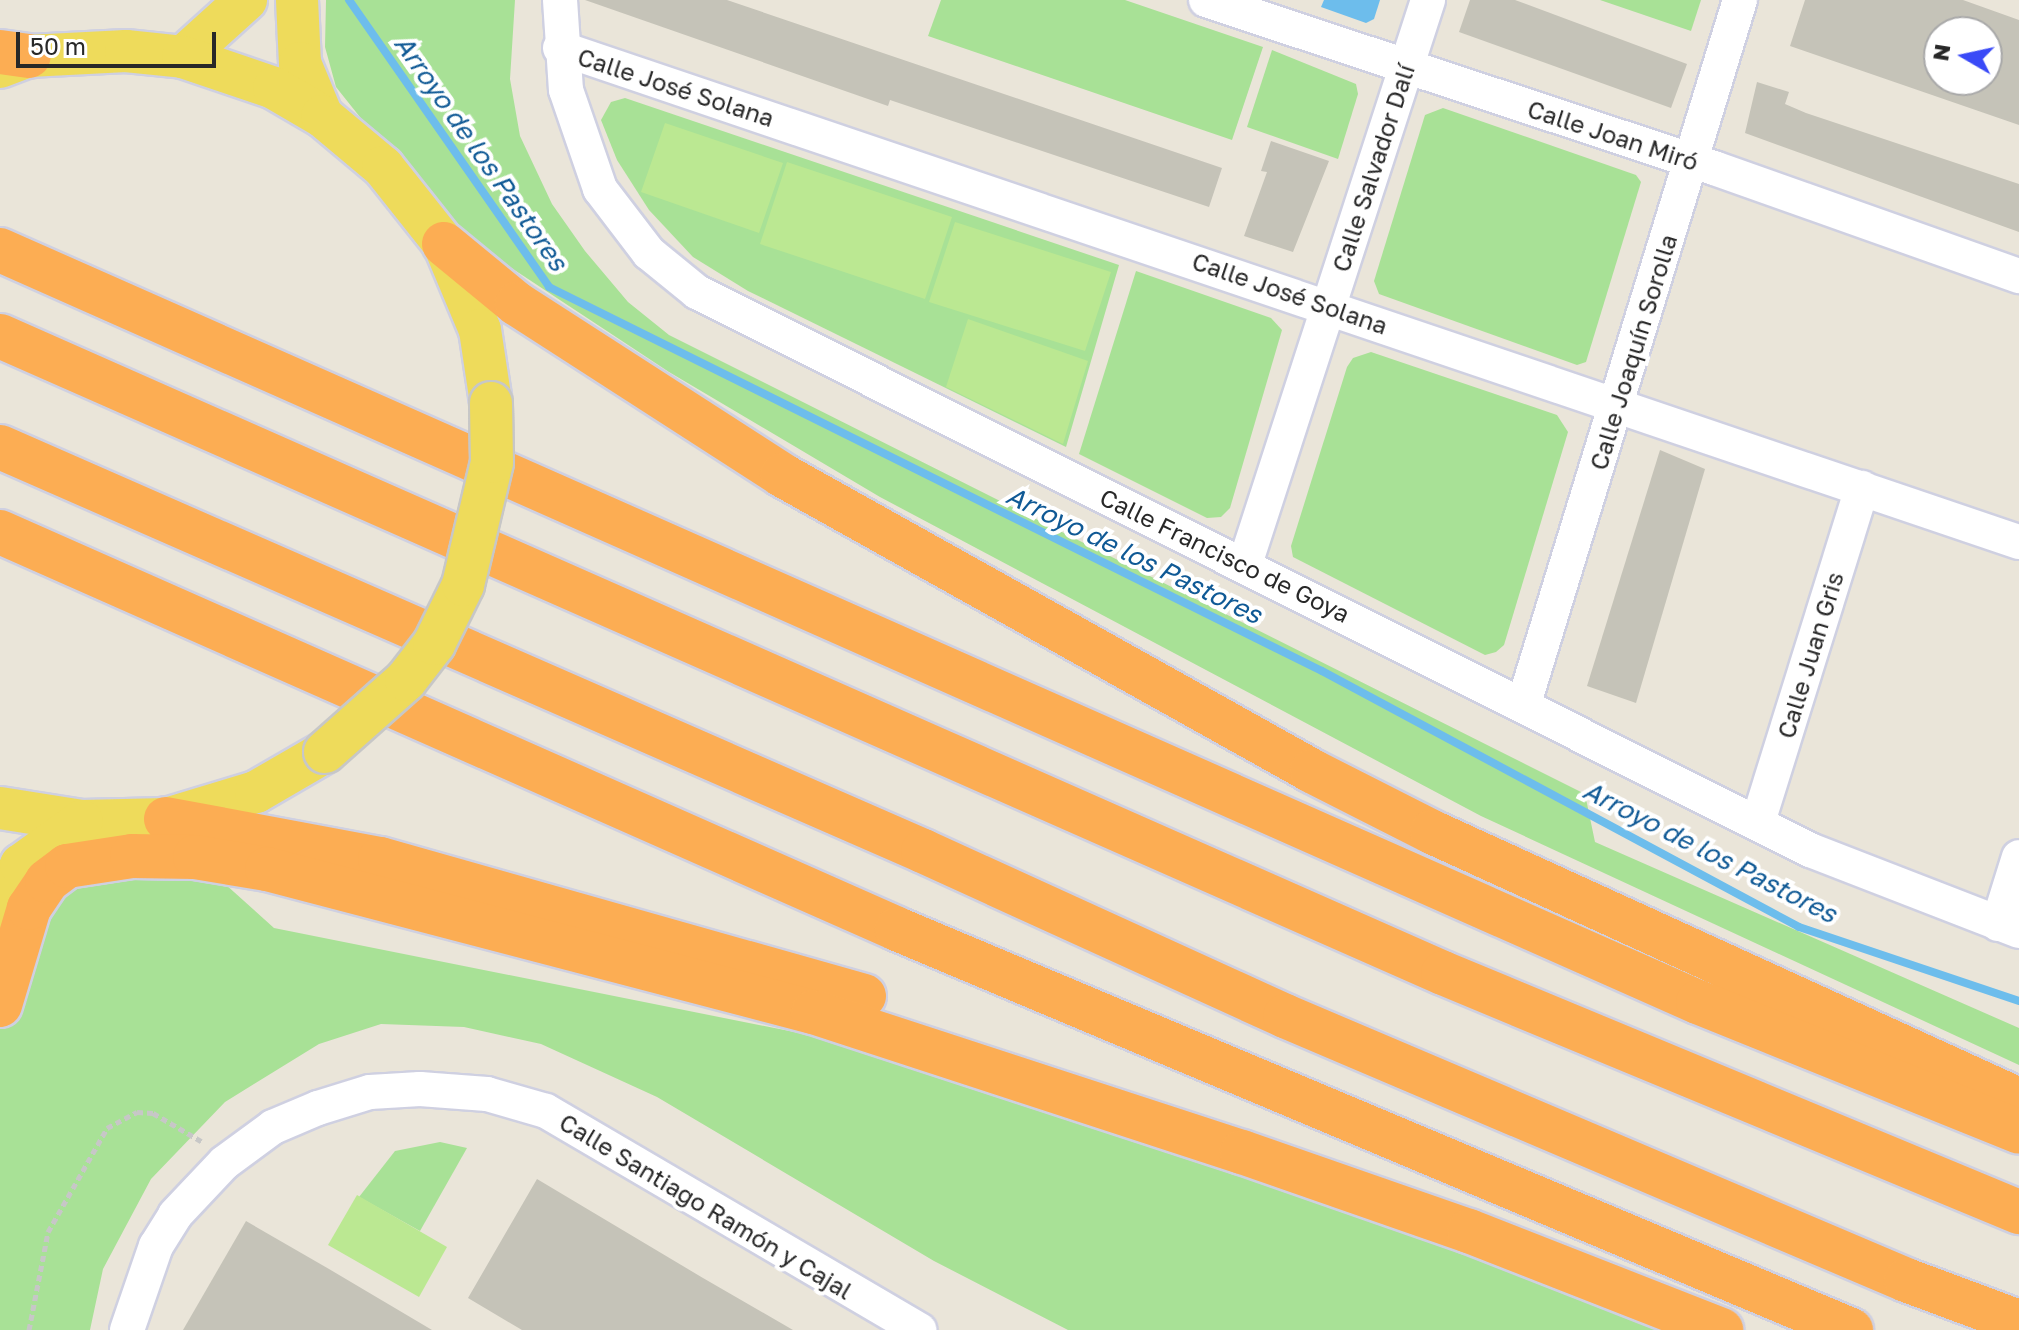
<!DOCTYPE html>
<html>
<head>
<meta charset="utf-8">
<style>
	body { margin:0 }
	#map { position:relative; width:2019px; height:1330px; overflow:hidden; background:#eae5d9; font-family:"Golos Text",sans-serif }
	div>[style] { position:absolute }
	.green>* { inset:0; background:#a8e196 }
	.pitch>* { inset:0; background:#bbe892 }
	.water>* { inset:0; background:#6dbdec }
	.stream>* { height:8px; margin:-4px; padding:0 4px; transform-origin:4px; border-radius:4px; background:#6dbdec }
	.building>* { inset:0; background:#c5c3b8 }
	.path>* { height:5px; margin-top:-2.5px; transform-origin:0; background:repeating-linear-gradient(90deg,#c7c7c7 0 6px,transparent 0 10px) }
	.roads { filter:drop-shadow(2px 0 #cfd0e1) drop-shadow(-2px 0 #cfd0e1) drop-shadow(0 2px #cfd0e1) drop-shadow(0 -2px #cfd0e1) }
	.minor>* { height:34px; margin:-17px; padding:0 17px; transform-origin:17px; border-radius:17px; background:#fff }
	.major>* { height:42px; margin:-21px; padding:0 21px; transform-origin:21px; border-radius:21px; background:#eedb5b }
	.highway>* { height:44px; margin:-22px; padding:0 22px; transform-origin:22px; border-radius:22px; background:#fcad53 }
	.bridges { filter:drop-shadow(2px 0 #c7c7c7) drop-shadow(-2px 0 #c7c7c7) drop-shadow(0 2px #c7c7c7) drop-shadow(0 -2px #c7c7c7) }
	.major-bridge>* { height:42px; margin:-21px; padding:0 21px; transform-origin:21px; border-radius:21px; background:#eedb5b }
	span { translate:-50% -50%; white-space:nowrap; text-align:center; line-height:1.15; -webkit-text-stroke:8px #fff; paint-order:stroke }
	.street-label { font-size:24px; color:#282828 }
	.water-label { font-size:26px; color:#0f5995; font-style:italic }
	.north { position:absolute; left:1923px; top:16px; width:80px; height:80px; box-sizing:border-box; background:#fff; border:2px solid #a9a9a9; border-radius:50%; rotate:279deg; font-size:22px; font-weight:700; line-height:32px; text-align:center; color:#282828 }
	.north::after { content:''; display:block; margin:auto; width:28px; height:36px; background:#3a4af7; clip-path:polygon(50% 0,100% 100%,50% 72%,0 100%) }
	.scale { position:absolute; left:16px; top:32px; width:200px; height:36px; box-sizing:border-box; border:4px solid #282828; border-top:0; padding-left:10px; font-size:24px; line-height:28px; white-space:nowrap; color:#282828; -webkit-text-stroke:6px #fff; paint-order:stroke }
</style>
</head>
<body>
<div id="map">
	<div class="green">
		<div style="clip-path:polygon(326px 0,515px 0,510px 79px,520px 136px,552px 204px,585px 251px,628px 302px,669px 335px,1585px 794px,1595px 842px,2019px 1028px,2019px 1065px,1481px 816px,880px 497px,669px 372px,487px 252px,403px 171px,336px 87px,325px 47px)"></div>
		<div style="clip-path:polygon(941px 0,1125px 0,1263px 47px,1232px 140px,928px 36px)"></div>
		<div style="clip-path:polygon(1600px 0,1701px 0,1691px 31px)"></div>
		<div style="clip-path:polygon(1272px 50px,1356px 84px,1358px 94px,1338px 159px,1247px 127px)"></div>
		<div style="clip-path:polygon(625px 98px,1119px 265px,1066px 447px,748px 291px,693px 257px,649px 210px,617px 160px,601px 120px,611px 102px)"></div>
		<div style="clip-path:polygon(1443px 108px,1636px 175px,1641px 182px,1586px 362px,1577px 365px,1379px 294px,1374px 281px,1425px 115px)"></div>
		<div style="clip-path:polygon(1136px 271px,1271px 318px,1282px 330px,1230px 508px,1221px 517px,1207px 518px,1079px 454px)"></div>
		<div style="clip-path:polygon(1371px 352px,1557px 415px,1568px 432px,1504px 645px,1496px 652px,1485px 655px,1293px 557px,1291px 546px,1347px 367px,1353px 358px)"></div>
		<div style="clip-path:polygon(205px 866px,274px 928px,949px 1063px,1694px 1330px,1068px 1330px,934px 1261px,657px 1097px,541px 1044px,464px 1027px,381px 1024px,319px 1044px,225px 1102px,151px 1179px,103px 1269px,90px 1330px,0 1330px,0 1018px,63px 878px)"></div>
		<div style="clip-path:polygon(440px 1142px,467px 1148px,420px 1231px,359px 1197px,395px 1151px)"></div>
	</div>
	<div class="pitch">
		<div style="clip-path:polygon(665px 123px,783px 163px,759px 233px,641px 192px)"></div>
		<div style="clip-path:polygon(787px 162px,952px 217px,925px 299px,760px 244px)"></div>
		<div style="clip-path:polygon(955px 222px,1111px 272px,1085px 351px,929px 302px)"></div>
		<div style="clip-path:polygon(968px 319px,1088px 361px,1063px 444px,946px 387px)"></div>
		<div style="clip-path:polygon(357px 1195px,447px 1247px,419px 1297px,328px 1245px)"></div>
	</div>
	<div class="water">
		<div style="clip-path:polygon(1324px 0,1380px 0,1374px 19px,1366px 23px,1321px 7px)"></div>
	</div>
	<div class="stream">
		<div style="left:349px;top:0;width:350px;rotate:55.1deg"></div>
		<div style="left:549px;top:287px;width:863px;rotate:26.42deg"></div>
		<div style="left:1322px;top:671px;width:541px;rotate:28.22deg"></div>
		<div style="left:1799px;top:927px;width:232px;rotate:18.6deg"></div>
	</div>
	<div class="building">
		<div style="clip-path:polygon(585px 0,727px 0,1222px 168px,1209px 207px,890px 100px,888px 106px)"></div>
		<div style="clip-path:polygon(1470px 0,1515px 0,1687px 64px,1671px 108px,1459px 32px)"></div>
		<div style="clip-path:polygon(evenodd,1805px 0,1963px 0,2019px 20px,2019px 125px,1790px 46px,1805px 0,1939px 32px,1987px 32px,1987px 80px,1939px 80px,1939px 32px)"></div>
		<div style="clip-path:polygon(1757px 82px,1789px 92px,1785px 104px,1806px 113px,2019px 184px,2019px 232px,1745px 133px)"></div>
		<div style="clip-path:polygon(1271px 141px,1329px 161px,1293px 252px,1244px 236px,1267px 172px,1261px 171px)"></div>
		<div style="clip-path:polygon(1660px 450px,1705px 469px,1636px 703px,1587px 686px)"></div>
		<div style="clip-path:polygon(537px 1179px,703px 1278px,793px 1330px,522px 1330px,468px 1298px)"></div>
		<div style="clip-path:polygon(246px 1221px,329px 1269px,432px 1330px,183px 1330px)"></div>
	</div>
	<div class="path">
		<div style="left:29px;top:1330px;width:100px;rotate:-79deg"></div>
		<div style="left:48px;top:1232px;width:120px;rotate:-60.4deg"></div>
		<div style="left:107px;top:1128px;width:34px;rotate:-28deg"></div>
		<div style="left:137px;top:1112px;width:16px;rotate:4deg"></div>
		<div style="left:153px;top:1113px;width:56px;rotate:30.3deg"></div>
	</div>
	<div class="roads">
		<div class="minor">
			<div style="left:560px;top:0;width:90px;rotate:86.2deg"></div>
			<div style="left:566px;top:90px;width:105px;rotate:71deg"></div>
			<div style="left:600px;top:189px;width:81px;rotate:52.6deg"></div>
			<div style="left:649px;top:253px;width:62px;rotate:39.1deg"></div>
			<div style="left:697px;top:292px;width:1245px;rotate:26.63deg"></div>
			<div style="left:1810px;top:850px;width:224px;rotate:21.2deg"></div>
			<div style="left:1206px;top:0;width:535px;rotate:18.3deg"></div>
			<div style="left:1714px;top:168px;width:324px;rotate:19.5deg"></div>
			<div style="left:560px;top:48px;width:1540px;rotate:18.71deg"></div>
			<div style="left:1245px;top:564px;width:593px;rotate:-72.02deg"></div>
			<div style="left:1524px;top:703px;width:735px;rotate:-72.92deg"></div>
			<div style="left:1758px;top:822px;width:350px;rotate:-72.7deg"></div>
			<div style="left:1998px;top:924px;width:70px;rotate:-72.6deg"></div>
			<div style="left:127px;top:1330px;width:89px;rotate:-71deg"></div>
			<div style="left:156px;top:1246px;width:36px;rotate:-58deg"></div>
			<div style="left:175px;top:1215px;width:71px;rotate:-46.7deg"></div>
			<div style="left:224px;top:1163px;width:61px;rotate:-36.3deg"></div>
			<div style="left:273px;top:1127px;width:49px;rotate:-22.9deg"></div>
			<div style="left:318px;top:1108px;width:54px;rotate:-17.1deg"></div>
			<div style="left:370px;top:1092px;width:50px;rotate:-3.4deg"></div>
			<div style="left:420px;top:1089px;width:67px;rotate:4.3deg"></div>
			<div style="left:487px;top:1094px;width:61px;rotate:16.1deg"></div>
			<div style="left:546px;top:1111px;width:433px;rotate:30.4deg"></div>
		</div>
		<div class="major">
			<div style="left:297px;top:0;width:63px;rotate:87.3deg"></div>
			<div style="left:300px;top:63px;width:57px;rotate:67.5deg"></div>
			<div style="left:183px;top:57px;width:85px;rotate:-42.1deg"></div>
			<div style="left:0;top:67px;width:31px;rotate:-21deg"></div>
			<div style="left:29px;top:56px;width:97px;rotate:-3deg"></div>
			<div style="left:126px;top:51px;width:57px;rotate:6deg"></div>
			<div style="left:183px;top:57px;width:96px;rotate:18.8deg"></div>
			<div style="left:274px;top:88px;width:56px;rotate:30.3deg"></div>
			<div style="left:322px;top:116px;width:80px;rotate:39.9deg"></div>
			<div style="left:383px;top:167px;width:98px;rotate:51.6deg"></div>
			<div style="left:444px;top:244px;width:93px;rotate:67.3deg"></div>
			<div style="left:480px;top:330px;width:74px;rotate:81.4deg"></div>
			<div style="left:0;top:808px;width:83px;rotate:9deg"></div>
			<div style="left:82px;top:821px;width:84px;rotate:-1.4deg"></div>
			<div style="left:166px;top:819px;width:94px;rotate:-16.7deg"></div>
			<div style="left:256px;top:792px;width:80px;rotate:-30.1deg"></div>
			<div style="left:0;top:911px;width:51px;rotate:-65.5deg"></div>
			<div style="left:21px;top:865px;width:75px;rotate:-35.8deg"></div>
		</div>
		<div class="highway">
			<div style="left:0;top:52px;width:29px;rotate:8deg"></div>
			<div style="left:444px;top:244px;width:94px;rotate:39.4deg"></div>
			<div style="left:517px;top:304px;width:315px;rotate:32.8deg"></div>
			<div style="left:782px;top:475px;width:607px;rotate:29.18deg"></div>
			<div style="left:1312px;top:771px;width:135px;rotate:26.9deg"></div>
			<div style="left:1432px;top:832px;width:645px;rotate:24.54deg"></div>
			<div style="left:0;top:250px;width:1857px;rotate:23.89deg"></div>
			<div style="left:1698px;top:1002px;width:346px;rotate:22deg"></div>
			<div style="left:0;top:336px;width:1577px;rotate:23.82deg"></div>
			<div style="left:1443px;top:973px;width:624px;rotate:22.54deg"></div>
			<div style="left:0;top:447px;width:1008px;rotate:23.64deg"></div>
			<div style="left:923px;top:851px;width:398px;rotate:24.5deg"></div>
			<div style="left:1285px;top:1016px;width:675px;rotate:23.03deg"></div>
			<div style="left:1906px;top:1280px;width:121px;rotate:20.4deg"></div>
			<div style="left:0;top:532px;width:981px;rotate:23.87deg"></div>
			<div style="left:897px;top:929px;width:1035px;rotate:22.8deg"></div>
			<div style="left:166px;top:819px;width:218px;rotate:10.6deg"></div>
			<div style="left:380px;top:859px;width:503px;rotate:15.8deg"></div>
			<div style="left:0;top:1005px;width:101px;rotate:-73.4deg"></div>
			<div style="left:29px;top:908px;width:32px;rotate:-56deg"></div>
			<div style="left:47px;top:881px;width:25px;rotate:-37deg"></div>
			<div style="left:67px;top:866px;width:66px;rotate:-8.7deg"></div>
			<div style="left:132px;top:856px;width:63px;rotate:0.9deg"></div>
			<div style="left:195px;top:857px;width:73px;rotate:9.5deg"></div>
			<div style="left:267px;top:869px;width:564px;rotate:14.68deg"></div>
			<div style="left:813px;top:1012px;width:451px;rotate:18.1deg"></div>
			<div style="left:1242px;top:1152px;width:240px;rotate:19.2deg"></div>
			<div style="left:1469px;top:1231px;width:271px;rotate:21.4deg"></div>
		</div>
	</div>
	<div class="bridges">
		<div class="major-bridge">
			<div style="left:325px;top:752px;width:108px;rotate:-41.6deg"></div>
			<div style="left:406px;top:680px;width:46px;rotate:-52.1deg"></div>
			<div style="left:434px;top:644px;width:66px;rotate:-63.8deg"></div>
			<div style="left:463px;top:585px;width:126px;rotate:-76.7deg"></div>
			<div style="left:492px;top:462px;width:59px;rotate:-91deg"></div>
		</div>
	</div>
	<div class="street-label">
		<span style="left:676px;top:87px;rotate:18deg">Calle José Solana</span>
		<span style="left:1613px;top:135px;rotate:18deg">Calle Joan Miró</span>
		<span style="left:1373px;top:168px;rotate:-72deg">Calle Salvador Dalí</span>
		<span style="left:1290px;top:293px;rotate:19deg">Calle José Solana</span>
		<span style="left:1633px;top:352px;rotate:-73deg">Calle Joaquín Sorolla</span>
		<span style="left:1225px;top:555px;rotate:26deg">Calle Francisco de Goya</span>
		<span style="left:1810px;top:655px;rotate:-73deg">Calle Juan Gris</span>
		<span style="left:706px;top:1206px;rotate:31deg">Calle Santiago Ramón y Cajal</span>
	</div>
	<div class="water-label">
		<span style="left:481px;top:153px;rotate:55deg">Arroyo de los Pastores</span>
		<span style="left:1134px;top:555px;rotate:26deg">Arroyo de los Pastores</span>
		<span style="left:1710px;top:852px;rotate:27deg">Arroyo de los Pastores</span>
	</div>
	<div class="north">N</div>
	<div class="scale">50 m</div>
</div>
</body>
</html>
